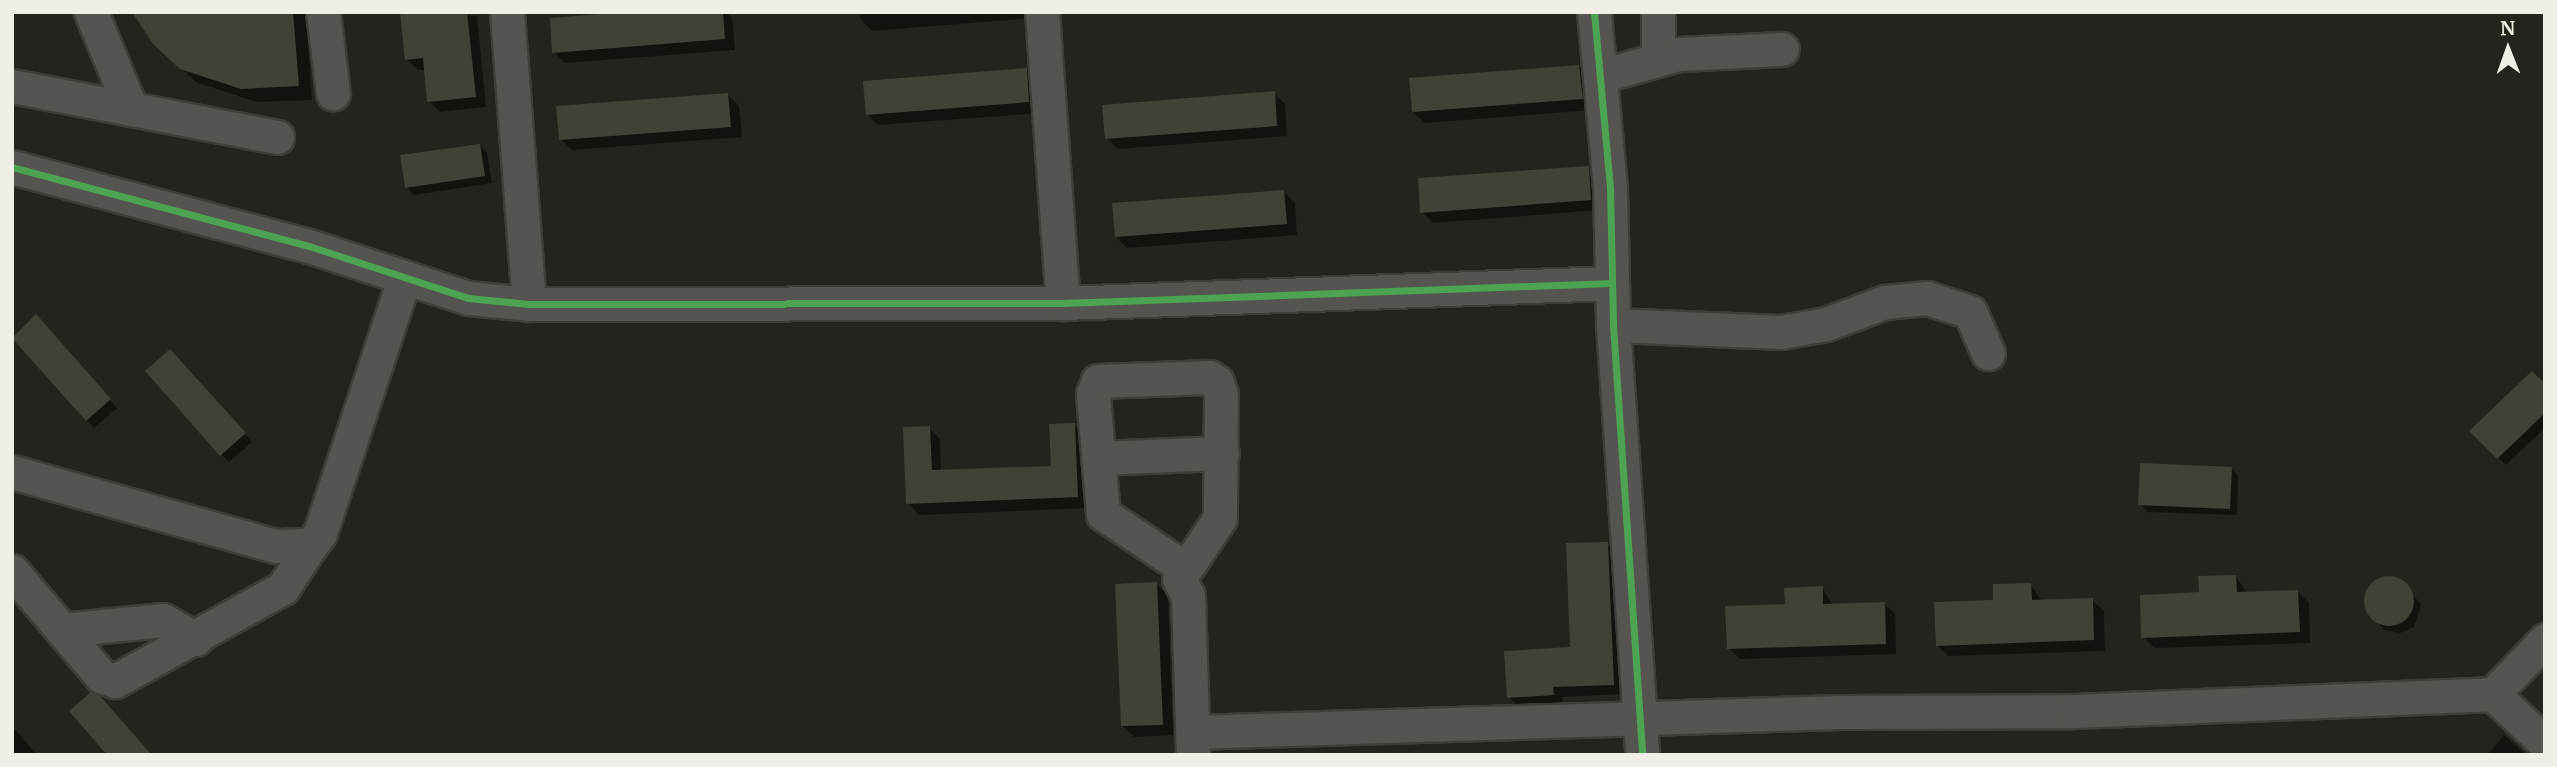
<!DOCTYPE html>
<html>
<head>
<meta charset="utf-8">
<style>
	body { margin:0 }
	#map { position:relative; width:2557px; height:767px; overflow:hidden; background:#24231d; font-family:Merriweather,serif }
	div>[style] { position:absolute }
	.shadow>* { inset:0; background:#0007 }
	.building>* { inset:0; background:#424037 }
	.round { border-radius:50% }
	.roads { filter:drop-shadow(2px 0 #3e3d38) drop-shadow(-2px 0 #3e3d38) drop-shadow(0 2px #3e3d38) drop-shadow(0 -2px #3e3d38) }
	.minor>* { height:33px; margin:-16.5px; padding:0 16.5px; transform-origin:16.5px; border-radius:16.5px; background:#555450 }
	.cycleway>* { height:7px; margin:-3.5px; padding:0 3.5px; transform-origin:3.5px; border-radius:3.5px; background:#4ca352 }
	span { translate:-50% -50%; white-space:nowrap; text-align:center; line-height:1.15; -webkit-text-stroke:7px #27241a; paint-order:stroke }
	.frame { position:absolute; inset:0; border:14px solid #f0eee7; pointer-events:none }
	.north { position:absolute; left:2473px; top:14px; width:70px; height:70px; -webkit-text-stroke:5px #27241a; paint-order:stroke; rotate:359deg; font-size:19px; font-weight:700; line-height:28px; text-align:center; color:#f0eee7 }
	.north::after { content:''; display:block; margin:auto; width:24px; height:32px; background:#f0eee7; clip-path:polygon(50% 0,100% 100%,50% 72%,0 100%) }
</style>
</head>
<body>
<div id="map">
	<div class="shadow">
		<div style="clip-path:polygon(139px 12px,306px 12px,312px 100px,257px 102px,196px 82px,170px 58px)"></div>
		<div style="clip-path:polygon(402px 12px,477px 16px,486px 107px,440px 112px,429px 101px,426px 70px,418px 70px,407px 59px)"></div>
		<div style="clip-path:polygon(648px 12px,727px 12px,732px 18px,735px 50px,565px 63px,554px 52px)"></div>
		<div style="clip-path:polygon(860px 12px,1039px 12px,1035px 18px,872px 31px,861px 20px)"></div>
		<div style="clip-path:polygon(1579px 67px,1590px 78px,1593px 110px,1424px 123px,1413px 112px)"></div>
		<div style="clip-path:polygon(1026px 70px,1037px 81px,1040px 113px,878px 125px,867px 114px)"></div>
		<div style="clip-path:polygon(1274px 93px,1285px 104px,1287px 136px,1118px 149px,1107px 138px)"></div>
		<div style="clip-path:polygon(728px 95px,739px 106px,742px 137px,572px 150px,561px 139px)"></div>
		<div style="clip-path:polygon(480px 145px,487px 153px,492px 183px,414px 195px,406px 187px)"></div>
		<div style="clip-path:polygon(1588px 167px,1599px 179px,1601px 210px,1433px 223px,1422px 212px)"></div>
		<div style="clip-path:polygon(1283px 191px,1295px 203px,1297px 235px,1127px 248px,1116px 237px)"></div>
		<div style="clip-path:polygon(36px 317px,117px 408px,94px 428px,13px 337px)"></div>
		<div style="clip-path:polygon(177px 358px,252px 442px,229px 462px,221px 454px)"></div>
		<div style="clip-path:polygon(2545px 387px,2545px 428px,2506px 465px,2472px 431px)"></div>
		<div style="clip-path:polygon(1075px 425px,1086px 436px,1088px 508px,919px 515px,908px 503px,929px 428px,940px 439px,941px 472px,1053px 467px)"></div>
		<div style="clip-path:polygon(2231px 469px,2238px 476px,2237px 515px,2147px 512px,2140px 504px)"></div>
		<div style="clip-path:polygon(1607px 544px,1617px 554px,1623px 694px,1562px 697px,1563px 704px,1519px 707px,1509px 697px,1572px 648px)"></div>
		<div style="clip-path:polygon(2236px 577px,2247px 593px,2298px 592px,2309px 603px,2310px 643px,2154px 648px,2143px 637px,2201px 594px)"></div>
		<div style="clip-path:polygon(2383px 578px,2405px 584px,2421px 605px,2414px 627px,2400px 633px,2384px 630px,2366px 609px,2370px 586px)"></div>
		<div style="clip-path:polygon(1156px 584px,1168px 595px,1173px 735px,1134px 737px,1122px 725px)"></div>
		<div style="clip-path:polygon(2030px 584px,2042px 601px,2092px 600px,2104px 611px,2105px 651px,1948px 656px,1937px 645px,1995px 602px)"></div>
		<div style="clip-path:polygon(1822px 588px,1833px 605px,1884px 603px,1895px 614px,1896px 654px,1740px 659px,1729px 648px,1786px 605px)"></div>
		<div style="clip-path:polygon(12px 726px,37px 755px,12px 755px)"></div>
		<div style="clip-path:polygon(2504px 735px,2526px 755px,2487px 755px)"></div>
	</div>
	<div class="building">
		<div style="clip-path:polygon(132px 12px,293px 12px,299px 86px,241px 89px,180px 69px,153px 44px)"></div>
		<div style="clip-path:polygon(400px 12px,467px 12px,476px 97px,427px 102px,423px 58px,405px 60px)"></div>
		<div style="clip-path:polygon(625px 12px,723px 12px,725px 39px,552px 53px,550px 18px)"></div>
		<div style="clip-path:polygon(1579px 65px,1583px 99px,1412px 112px,1409px 78px)"></div>
		<div style="clip-path:polygon(1027px 68px,1029px 102px,866px 115px,863px 81px)"></div>
		<div style="clip-path:polygon(1275px 91px,1277px 126px,1105px 139px,1102px 105px)"></div>
		<div style="clip-path:polygon(728px 93px,731px 127px,559px 140px,556px 106px)"></div>
		<div style="clip-path:polygon(480px 144px,485px 176px,405px 188px,400px 155px)"></div>
		<div style="clip-path:polygon(1589px 166px,1591px 200px,1420px 213px,1418px 178px)"></div>
		<div style="clip-path:polygon(1284px 190px,1287px 224px,1115px 237px,1112px 203px)"></div>
		<div style="clip-path:polygon(36px 314px,111px 399px,86px 421px,12px 338px)"></div>
		<div style="clip-path:polygon(170px 349px,246px 433px,220px 456px,145px 371px)"></div>
		<div style="clip-path:polygon(2532px 371px,2545px 384px,2545px 413px,2497px 459px,2469px 431px)"></div>
		<div style="clip-path:polygon(1075px 423px,1078px 497px,906px 504px,903px 427px,930px 426px,932px 470px,1051px 466px,1049px 424px)"></div>
		<div style="clip-path:polygon(2140px 463px,2232px 467px,2230px 509px,2138px 505px)"></div>
		<div style="clip-path:polygon(1608px 542px,1614px 685px,1553px 687px,1554px 695px,1507px 698px,1504px 651px,1570px 647px,1566px 543px)"></div>
		<div style="clip-path:polygon(2236px 575px,2237px 592px,2298px 590px,2300px 632px,2141px 638px,2140px 595px,2199px 592px,2198px 576px)"></div>
		<div class="round" style="left:2364px;top:576px;width:50px;height:50px"></div>
		<div style="clip-path:polygon(1157px 582px,1163px 725px,1121px 726px,1115px 584px)"></div>
		<div style="clip-path:polygon(2031px 583px,2032px 600px,2093px 598px,2094px 640px,1936px 646px,1934px 602px,1993px 600px,1993px 584px)"></div>
		<div style="clip-path:polygon(1823px 586px,1823px 604px,1885px 602px,1886px 644px,1727px 649px,1725px 606px,1785px 604px,1784px 588px)"></div>
		<div style="clip-path:polygon(91px 692px,100px 696px,152px 755px,107px 755px,69px 711px)"></div>
	</div>
	<div class="roads">
		<div class="minor">
			<div style="left:91px;top:12px;width:105px;rotate:67.6deg"></div>
			<div style="left:323px;top:12px;width:82px;rotate:83deg"></div>
			<div style="left:507px;top:12px;width:293px;rotate:85.7deg"></div>
			<div style="left:1042px;top:12px;width:292px;rotate:85.9deg"></div>
			<div style="left:1594px;top:12px;width:178px;rotate:84.8deg"></div>
			<div style="left:1610px;top:189px;width:136px;rotate:88.7deg"></div>
			<div style="left:1613px;top:325px;width:431px;rotate:86.1deg"></div>
			<div style="left:1658px;top:58px;width:46px;rotate:-90deg"></div>
			<div style="left:1600px;top:76px;width:82px;rotate:-15.6deg"></div>
			<div style="left:1679px;top:54px;width:103px;rotate:-2.8deg"></div>
			<div style="left:12px;top:86px;width:270px;rotate:10.9deg"></div>
			<div style="left:12px;top:167px;width:307px;rotate:14.9deg"></div>
			<div style="left:309px;top:246px;width:167px;rotate:18.1deg"></div>
			<div style="left:468px;top:298px;width:61px;rotate:5.6deg"></div>
			<div style="left:529px;top:304px;width:534px;rotate:-0.11deg"></div>
			<div style="left:1063px;top:303px;width:549px;rotate:-2.09deg"></div>
			<div style="left:1613px;top:325px;width:168px;rotate:2.4deg"></div>
			<div style="left:1781px;top:332px;width:46px;rotate:-10.1deg"></div>
			<div style="left:1826px;top:324px;width:63px;rotate:-20.4deg"></div>
			<div style="left:1885px;top:302px;width:42px;rotate:-5.4deg"></div>
			<div style="left:1927px;top:298px;width:45px;rotate:18deg"></div>
			<div style="left:1970px;top:312px;width:45px;rotate:66.3deg"></div>
			<div style="left:1098px;top:458px;width:124px;rotate:-2.3deg"></div>
			<div style="left:12px;top:472px;width:274px;rotate:15.7deg"></div>
			<div style="left:276px;top:546px;width:35px;rotate:-2deg"></div>
			<div style="left:311px;top:545px;width:15px;rotate:-53deg"></div>
			<div style="left:320px;top:533px;width:268px;rotate:-71.7deg"></div>
			<div style="left:1183px;top:567px;width:96px;rotate:-146.5deg"></div>
			<div style="left:1103px;top:514px;width:120px;rotate:-94.8deg"></div>
			<div style="left:1093px;top:394px;width:14px;rotate:-69deg"></div>
			<div style="left:1098px;top:381px;width:111px;rotate:-2.1deg"></div>
			<div style="left:1209px;top:377px;width:9px;rotate:32deg"></div>
			<div style="left:1217px;top:382px;width:13px;rotate:72deg"></div>
			<div style="left:1221px;top:394px;width:124px;rotate:90.5deg"></div>
			<div style="left:1220px;top:518px;width:73px;rotate:123.9deg"></div>
			<div style="left:1179px;top:579px;width:19px;rotate:62deg"></div>
			<div style="left:1188px;top:596px;width:157px;rotate:88.2deg"></div>
			<div style="left:12px;top:571px;width:138px;rotate:49.7deg"></div>
			<div style="left:101px;top:676px;width:15px;rotate:20deg"></div>
			<div style="left:115px;top:681px;width:192px;rotate:-29deg"></div>
			<div style="left:283px;top:588px;width:51px;rotate:-56.9deg"></div>
			<div style="left:62px;top:630px;width:101px;rotate:-5.7deg"></div>
			<div style="left:163px;top:620px;width:38px;rotate:30deg"></div>
			<div style="left:2493px;top:694px;width:71px;rotate:43.3deg"></div>
			<div style="left:1193px;top:732px;width:647px;rotate:-1.77deg"></div>
			<div style="left:1840px;top:712px;width:232px;rotate:-0.2deg"></div>
			<div style="left:2072px;top:711px;width:421px;rotate:-2.3deg"></div>
			<div style="left:2493px;top:694px;width:75px;rotate:-46.1deg"></div>
		</div>
	</div>
	<div class="cycleway">
		<div style="left:1594px;top:12px;width:178px;rotate:84.8deg"></div>
		<div style="left:1610px;top:189px;width:136px;rotate:88.7deg"></div>
		<div style="left:1613px;top:325px;width:431px;rotate:86.1deg"></div>
		<div style="left:12px;top:167px;width:307px;rotate:14.9deg"></div>
		<div style="left:309px;top:246px;width:167px;rotate:18.1deg"></div>
		<div style="left:468px;top:298px;width:61px;rotate:5.6deg"></div>
		<div style="left:529px;top:304px;width:534px;rotate:-0.11deg"></div>
		<div style="left:1063px;top:303px;width:549px;rotate:-2.09deg"></div>
	</div>
	<div class="frame"></div>
	<div class="north">N</div>
</div>
</body>
</html>
